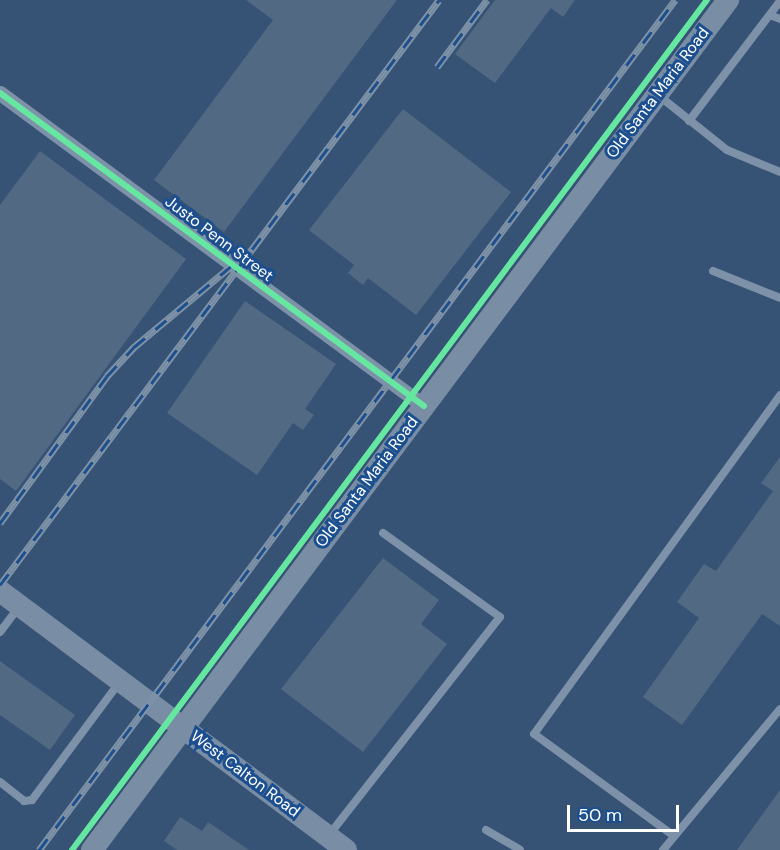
<!DOCTYPE html>
<html>
<head>
<meta charset="utf-8">
<style>
	body { margin:0 }
	#map { position:relative; width:780px; height:850px; overflow:hidden; background:#365274; font-family:"DM Sans",sans-serif }
	div>[style] { position:absolute }
	.building>* { inset:0; background:#526984 }
	.service>* { height:8px; margin:-4px; padding:0 4px; transform-origin:4px; border-radius:4px; background:#7d92a8 }
	.minor>* { height:15px; margin:-7.5px; padding:0 7.5px; transform-origin:7.5px; border-radius:7.5px; background:#7d92a8 }
	.secondary>* { height:22px; margin:-11px; padding:0 11px; transform-origin:11px; border-radius:11px; background:#798da4 }
	.rail>* { height:7px; margin-top:-3.5px; transform-origin:0; background:repeating-linear-gradient(90deg,#1b4f8f 0 14px,#7e92a7 0 28px); box-sizing:border-box; border-block:2px solid #7e92a7 }
	.cycleway>* { height:6px; margin:-3px; padding:0 3px; transform-origin:3px; border-radius:3px; background:#66e7a1 }
	span { translate:-50% -50%; white-space:nowrap; text-align:center; line-height:1.15; -webkit-text-stroke:6px #1b4f8f; paint-order:stroke }
	.street-label { font-size:16px; color:#fff }
	.scale { position:absolute; left:567px; top:805px; width:112px; height:27px; box-sizing:border-box; border:3px solid #fff; border-top:0; padding-left:8px; font-size:18px; line-height:21px; white-space:nowrap; color:#fff; -webkit-text-stroke:4px #1b4f8f; paint-order:stroke }
</style>
</head>
<body>
<div id="map">
	<div class="building">
		<div style="clip-path:polygon(246px 0,397px 0,224px 232px,154px 180px,273px 20px)"></div>
		<div style="clip-path:polygon(495px 0,575px 0,563px 17px,551px 8px,495px 83px,455px 54px)"></div>
		<div style="clip-path:polygon(403px 109px,511px 192px,416px 315px,368px 278px,363px 285px,348px 273px,354px 265px,309px 230px)"></div>
		<div style="clip-path:polygon(40px 151px,186px 259px,16px 491px,0 479px,0 205px)"></div>
		<div style="clip-path:polygon(245px 301px,336px 364px,305px 409px,314px 415px,303px 430px,293px 423px,257px 475px,167px 413px)"></div>
		<div style="clip-path:polygon(780px 457px,780px 626px,762px 614px,682px 725px,643px 697px,699px 618px,677px 602px,704px 564px,716px 571px,773px 491px,761px 483px)"></div>
		<div style="clip-path:polygon(383px 558px,439px 600px,421px 624px,447px 644px,363px 752px,281px 689px)"></div>
		<div style="clip-path:polygon(0 661px,75px 715px,50px 750px,0 715px)"></div>
		<div style="clip-path:polygon(780px 790px,780px 850px,737px 850px)"></div>
		<div style="clip-path:polygon(180px 817px,202px 831px,208px 822px,249px 850px,177px 850px,164px 841px)"></div>
	</div>
	<div class="service">
		<div style="left:770px;top:15px;width:11px;rotate:22deg"></div>
		<div style="left:658px;top:95px;width:88px;rotate:38.6deg"></div>
		<div style="left:727px;top:150px;width:57px;rotate:22.5deg"></div>
		<div style="left:689px;top:121px;width:151px;rotate:-52.8deg"></div>
		<div style="left:713px;top:271px;width:72px;rotate:21.9deg"></div>
		<div style="left:0;top:632px;width:31px;rotate:-53deg"></div>
		<div style="left:0;top:782px;width:31px;rotate:38deg"></div>
		<div style="left:24px;top:801px;width:8px;rotate:-7deg"></div>
		<div style="left:32px;top:800px;width:144px;rotate:-53.4deg"></div>
		<div style="left:486px;top:830px;width:39px;rotate:30deg"></div>
		<div style="left:329px;top:835px;width:277px;rotate:-51.9deg"></div>
		<div style="left:500px;top:617px;width:144px;rotate:-144.3deg"></div>
		<div style="left:674px;top:836px;width:173px;rotate:-143.9deg"></div>
		<div style="left:534px;top:734px;width:419px;rotate:-54deg"></div>
		<div style="left:663px;top:850px;width:183px;rotate:-50.3deg"></div>
	</div>
	<div class="minor">
		<div style="left:0;top:93px;width:527px;rotate:36.44deg"></div>
	</div>
	<div class="secondary">
		<div style="left:0;top:591px;width:432px;rotate:36.8deg"></div>
		<div style="left:92px;top:850px;width:1062px;rotate:-53.19deg"></div>
	</div>
	<div class="rail">
		<div style="left:437px;top:67px;width:84px;rotate:-53.3deg"></div>
		<div style="left:0;top:523px;width:182px;rotate:-53.9deg"></div>
		<div style="left:107px;top:376px;width:40px;rotate:-47deg"></div>
		<div style="left:134px;top:347px;width:133px;rotate:-39.8deg"></div>
		<div style="left:0;top:585px;width:731px;rotate:-53.11deg"></div>
		<div style="left:39px;top:850px;width:1062px;rotate:-53.19deg"></div>
	</div>
	<div class="cycleway">
		<div style="left:0;top:93px;width:527px;rotate:36.44deg"></div>
		<div style="left:72px;top:850px;width:1061px;rotate:-53.24deg"></div>
	</div>
	<div class="street-label">
		<span style="left:658px;top:93px;rotate:-53deg">Old Santa Maria Road</span>
		<span style="left:219px;top:239px;rotate:37deg">Justo Penn Street</span>
		<span style="left:367px;top:482px;rotate:-53deg">Old Santa Maria Road</span>
		<span style="left:245px;top:774px;rotate:37deg">West Calton Road</span>
	</div>
	<div class="scale">50 m</div>
</div>
</body>
</html>
